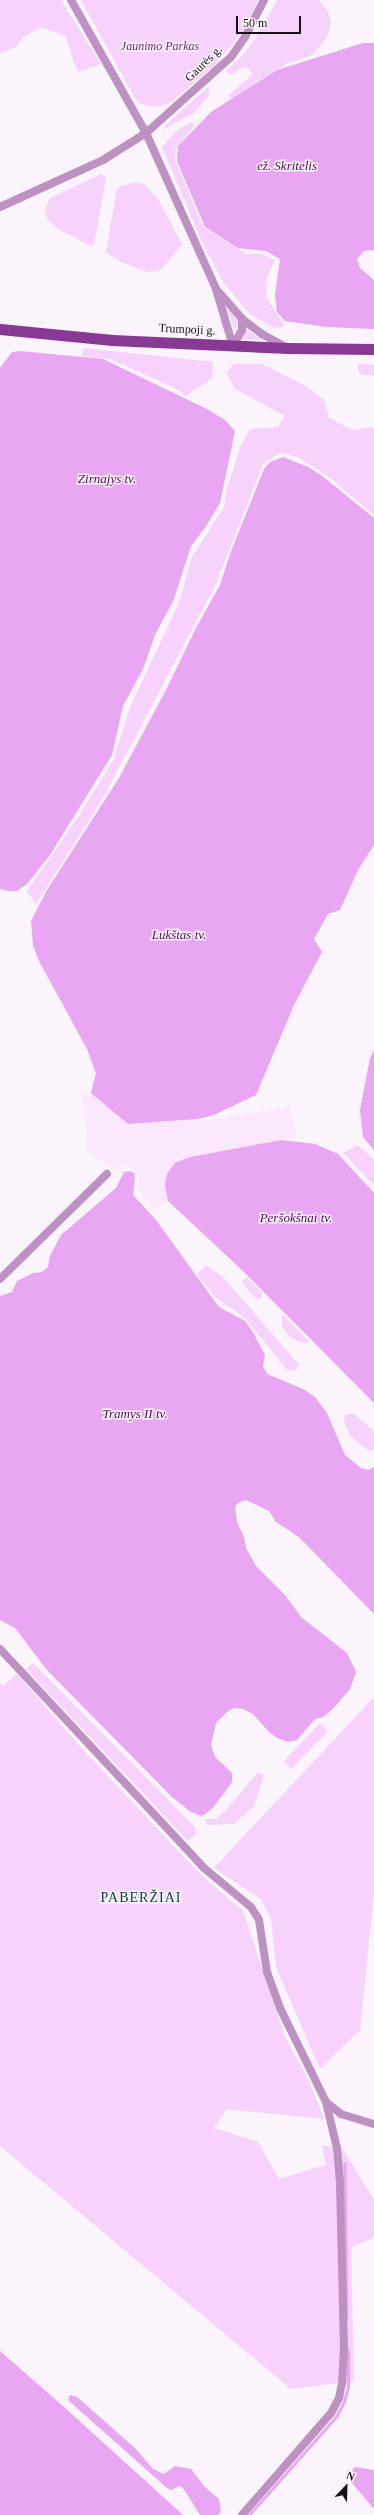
<!DOCTYPE html>
<html>
<head>
<meta charset="utf-8">
<style>
	body { margin:0 }
	#map { position:relative; width:374px; height:2515px; overflow:hidden; background:#fbf4fc; font-family:Georgia,serif }
	div>[style] { position:absolute }
	.built>* { inset:0; background:#fce8fe }
	.green>* { inset:0; background:#f7d2fc }
	.water>* { inset:0; background:#e9a6f2 }
	.stream>* { height:2.5px; margin:-1.25px; padding:0 1.25px; transform-origin:1.25px; border-radius:1.25px; background:#e9a6f2 }
	.minor>* { height:8px; margin:-4px; padding:0 4px; transform-origin:4px; border-radius:4px; background:#bd92c3 }
	.primary>* { height:11px; margin:-5.5px; padding:0 5.5px; transform-origin:5.5px; border-radius:5.5px; background:#873993 }
	span { translate:-50% -50%; white-space:nowrap; text-align:center; line-height:1.15; -webkit-text-stroke:3px #fbf4fc; paint-order:stroke }
	.park-label { font-size:12px; color:#6d1f78; font-style:italic }
	.street-label { font-size:12px; color:#161017 }
	.water-label { font-size:13px; color:#590264; font-style:italic }
	.quarter-label { font-size:14px; color:#0b4235; letter-spacing:1px }
	.north { position:absolute; left:326px; top:2467px; width:40px; height:40px; -webkit-text-stroke:3px #fbf4fc; paint-order:stroke; rotate:23deg; font-size:11px; font-weight:700; line-height:16px; text-align:center; color:#161017 }
	.north::after { content:''; display:block; margin:auto; width:14px; height:18px; background:#161017; clip-path:polygon(50% 0,100% 100%,50% 72%,0 100%) }
	.scale { position:absolute; left:236px; top:16px; width:65px; height:18px; box-sizing:border-box; border:2px solid #161017; border-top:0; padding-left:5px; font-size:12px; line-height:14px; white-space:nowrap; color:#161017; -webkit-text-stroke:3px #fbf4fc; paint-order:stroke }
</style>
</head>
<body>
<div id="map">
	<div class="built">
		<div style="clip-path:polygon(82px 1093px,91px 1093px,128px 1124px,198px 1119px,199px 1121px,290px 1107px,296px 1137px,183px 1159px,175px 1163px,168px 1201px,154px 1210px,139px 1191px,139px 1176px,136px 1171px,123px 1165px,115px 1171px,88px 1151px)"></div>
	</div>
	<div class="green">
		<div style="clip-path:polygon(0 0,61px 0,101px 64px,79px 72px,74px 63px,66px 36px,41px 27px,23px 37px,16px 47px,0 53px)"></div>
		<div style="clip-path:polygon(81px 0,258px 0,243px 31px,215px 65px,171px 102px,156px 107px,141px 104px,135px 98px)"></div>
		<div style="clip-path:polygon(277px 0,319px 0,328px 12px,331px 22px,327px 37px,313px 55px,286px 64px,231px 99px,228px 96px,252px 75px,250px 70px,245px 67px,230px 75px,226px 71px,243px 55px,255px 39px)"></div>
		<div style="clip-path:polygon(208px 87px,210px 94px,195px 112px,164px 129px,166px 125px)"></div>
		<div style="clip-path:polygon(191px 122px,194px 124px,193px 127px,176px 148px,175px 160px,203px 227px,247px 254px,262px 254px,275px 260px,267px 278px,266px 296px,284px 325px,280px 328px,272px 327px,250px 314px,223px 282px,201px 240px,162px 147px,176px 131px)"></div>
		<div style="clip-path:polygon(101px 174px,106px 178px,94px 245px,91px 246px,60px 230px,48px 220px,45px 211px,50px 198px)"></div>
		<div style="clip-path:polygon(134px 182px,144px 184px,158px 199px,182px 244px,161px 270px,147px 272px,119px 261px,106px 252px,117px 188px)"></div>
		<div style="clip-path:polygon(222px 298px,238px 321px,236px 332px)"></div>
		<div style="clip-path:polygon(246px 329px,262px 340px,242px 339px)"></div>
		<div style="clip-path:polygon(84px 348px,213px 362px,212px 378px,186px 396px,175px 388px,110px 359px,82px 356px)"></div>
		<div style="clip-path:polygon(234px 364px,262px 364px,306px 386px,324px 400px,329px 418px,353px 430px,374px 427px,374px 515px,329px 477px,298px 457px,280px 453px,263px 464px,215px 586px,103px 798px,36px 904px,27px 891px,77px 819px,114px 759px,131px 705px,179px 603px,192px 557px,224px 507px,226px 492px,241px 445px,250px 429px,278px 427px,285px 416px,235px 389px,227px 373px)"></div>
		<div style="clip-path:polygon(358px 364px,374px 365px,374px 375px,361px 375px,358px 370px)"></div>
		<div style="clip-path:polygon(357px 1145px,374px 1159px,374px 1185px,343px 1153px)"></div>
		<div style="clip-path:polygon(206px 1265px,224px 1278px,299px 1365px,295px 1370px,288px 1371px,244px 1317px,215px 1297px,197px 1274px)"></div>
		<div style="clip-path:polygon(247px 1278px,263px 1293px,260px 1300px,254px 1297px,243px 1284px,243px 1280px)"></div>
		<div style="clip-path:polygon(282px 1314px,310px 1342px,303px 1343px,291px 1338px,282px 1327px)"></div>
		<div style="clip-path:polygon(349px 1414px,354px 1414px,374px 1431px,374px 1450px,367px 1450px,351px 1436px,344px 1423px,345px 1416px)"></div>
		<div style="clip-path:polygon(33px 1663px,195px 1827px,196px 1835px,188px 1841px,26px 1669px)"></div>
		<div style="clip-path:polygon(17px 1674px,85px 1752px,201px 1875px,243px 1911px,285px 2037px,308px 2079px,324px 2119px,227px 2109px,214px 2128px,258px 2142px,279px 2179px,326px 2165px,322px 2145px,343px 2149px,374px 2200px,374px 2235px,372px 2239px,351px 2247px,354px 2381px,291px 2389px,0 2146px,0 1683px,3px 1686px)"></div>
		<div style="clip-path:polygon(374px 1697px,374px 1893px,360px 2030px,320px 2069px,276px 1967px,271px 1920px,261px 1899px,214px 1868px)"></div>
		<div style="clip-path:polygon(320px 1723px,328px 1731px,291px 1769px,284px 1761px)"></div>
		<div style="clip-path:polygon(258px 1772px,264px 1775px,254px 1806px,234px 1824px,207px 1825px,206px 1819px,216px 1819px,227px 1809px)"></div>
	</div>
	<div class="water">
		<div style="clip-path:polygon(363px 43px,374px 43px,374px 250px,364px 251px,357px 259px,360px 268px,374px 280px,374px 329px,327px 327px,285px 321px,277px 312px,275px 295px,280px 259px,266px 251px,238px 248px,205px 227px,177px 161px,178px 146px,211px 112px,277px 70px)"></div>
		<div style="clip-path:polygon(20px 351px,103px 359px,205px 408px,225px 420px,235px 431px,220px 503px,205px 528px,191px 546px,174px 599px,155px 635px,143px 669px,123px 706px,112px 755px,50px 855px,27px 884px,17px 891px,8px 891px,0 889px,0 368px,12px 352px)"></div>
		<div style="clip-path:polygon(283px 457px,308px 467px,321px 475px,374px 518px,374px 845px,358px 870px,340px 910px,328px 914px,314px 939px,322px 952px,294px 1005px,256px 1095px,214px 1115px,198px 1119px,128px 1124px,91px 1093px,96px 1073px,87px 1049px,39px 961px,33px 945px,31px 921px,47px 890px,119px 778px,167px 688px,195px 630px,220px 585px,230px 554px,264px 469px,270px 462px)"></div>
		<div style="clip-path:polygon(374px 1050px,374px 1150px,363px 1137px,360px 1110px,370px 1058px)"></div>
		<div style="clip-path:polygon(281px 1140px,315px 1144px,338px 1154px,374px 1193px,374px 1403px,242px 1270px,168px 1201px,165px 1184px,167px 1174px,175px 1163px,190px 1157px)"></div>
		<div style="clip-path:polygon(130px 1171px,134px 1173px,135px 1178px,133px 1195px,156px 1220px,219px 1307px,245px 1321px,253px 1332px,265px 1355px,263px 1366px,267px 1374px,303px 1389px,315px 1397px,327px 1413px,345px 1455px,361px 1468px,368px 1470px,374px 1467px,374px 1614px,299px 1537px,276px 1522px,269px 1511px,246px 1500px,238px 1503px,235px 1507px,237px 1522px,244px 1537px,246px 1548px,256px 1566px,285px 1595px,301px 1617px,347px 1653px,356px 1672px,350px 1689px,334px 1708px,323px 1717px,315px 1719px,297px 1740px,288px 1742px,277px 1738px,269px 1732px,253px 1714px,243px 1709px,234px 1708px,227px 1712px,216px 1723px,211px 1745px,215px 1757px,232px 1773px,232px 1782px,213px 1808px,202px 1816px,191px 1812px,172px 1797px,47px 1670px,15px 1628px,0 1620px,0 1296px,12px 1292px,17px 1281px,33px 1273px,42px 1272px,48px 1267px,50px 1256px,61px 1235px,116px 1188px,124px 1172px)"></div>
		<div style="clip-path:polygon(0 2351px,64px 2407px,183px 2515px,0 2515px)"></div>
		<div style="clip-path:polygon(70px 2395px,77px 2397px,136px 2449px,153px 2469px,164px 2474px,175px 2466px,191px 2469px,205px 2487px,219px 2499px,221px 2512px,218px 2515px,200px 2515px,183px 2488px,179px 2486px,171px 2490px,167px 2488px,68px 2400px)"></div>
		<div style="clip-path:polygon(355px 2467px,374px 2470px,374px 2509px,351px 2482px,351px 2472px)"></div>
	</div>
	<div class="stream">
		<div style="left:345px;top:2163px;width:155px;rotate:89.3deg"></div>
		<div style="left:249px;top:2515px;width:131px;rotate:-48.4deg"></div>
		<div style="left:336px;top:2417px;width:17px;rotate:-62deg"></div>
		<div style="left:344px;top:2402px;width:16px;rotate:-75deg"></div>
		<div style="left:348px;top:2387px;width:36px;rotate:-90deg"></div>
	</div>
	<div class="minor">
		<div style="left:71px;top:0;width:153px;rotate:60.6deg"></div>
		<div style="left:146px;top:133px;width:171px;rotate:65.8deg"></div>
		<div style="left:216px;top:289px;width:59px;rotate:73.4deg"></div>
		<div style="left:0;top:207px;width:113px;rotate:-24.5deg"></div>
		<div style="left:103px;top:160px;width:51px;rotate:-32.1deg"></div>
		<div style="left:146px;top:133px;width:114px;rotate:-41.8deg"></div>
		<div style="left:231px;top:57px;width:24px;rotate:-55deg"></div>
		<div style="left:245px;top:37px;width:42px;rotate:-62.8deg"></div>
		<div style="left:218px;top:291px;width:37px;rotate:49deg"></div>
		<div style="left:242px;top:319px;width:25px;rotate:37deg"></div>
		<div style="left:262px;top:334px;width:26px;rotate:29deg"></div>
		<div style="left:233px;top:346px;width:18px;rotate:-61deg"></div>
		<div style="left:242px;top:330px;width:11px;rotate:-90deg"></div>
		<div style="left:0;top:1279px;width:150px;rotate:-44.5deg"></div>
		<div style="left:0;top:1649px;width:299px;rotate:47deg"></div>
		<div style="left:204px;top:1868px;width:61px;rotate:39.7deg"></div>
		<div style="left:251px;top:1907px;width:15px;rotate:58deg"></div>
		<div style="left:259px;top:1920px;width:53px;rotate:81.3deg"></div>
		<div style="left:267px;top:1972px;width:38px;rotate:70deg"></div>
		<div style="left:280px;top:2008px;width:105px;rotate:63.9deg"></div>
		<div style="left:326px;top:2102px;width:47px;rotate:76.6deg"></div>
		<div style="left:337px;top:2148px;width:36px;rotate:85deg"></div>
		<div style="left:340px;top:2184px;width:163px;rotate:88.6deg"></div>
		<div style="left:344px;top:2347px;width:36px;rotate:93deg"></div>
		<div style="left:342px;top:2383px;width:15px;rotate:101deg"></div>
		<div style="left:339px;top:2398px;width:17px;rotate:118deg"></div>
		<div style="left:331px;top:2413px;width:135px;rotate:131.1deg"></div>
		<div style="left:326px;top:2102px;width:19px;rotate:39deg"></div>
		<div style="left:341px;top:2114px;width:34px;rotate:17deg"></div>
	</div>
	<div class="primary">
		<div style="left:0;top:329px;width:113px;rotate:5.6deg"></div>
		<div style="left:112px;top:340px;width:175px;rotate:2.6deg"></div>
		<div style="left:287px;top:348px;width:87px;rotate:0.7deg"></div>
	</div>
	<div class="park-label">
		<span style="left:160px;top:47px">Jaunimo Parkas</span>
	</div>
	<div class="street-label">
		<span style="left:204px;top:64px;rotate:-44deg">Gaurės g.</span>
		<span style="left:187px;top:330px;rotate:3deg">Trumpoji g.</span>
	</div>
	<div class="water-label">
		<span style="left:287px;top:166px">ež. Skritelis</span>
		<span style="left:107px;top:479px">Zirnajys tv.</span>
		<span style="left:179px;top:935px">Lukštas tv.</span>
		<span style="left:296px;top:1218px">Peršokšnai tv.</span>
		<span style="left:135px;top:1414px">Tramys II tv.</span>
	</div>
	<div class="quarter-label">
		<span style="left:141px;top:1898px">PABERŽIAI</span>
	</div>
	<div class="north">N</div>
	<div class="scale">50 m</div>
</div>
</body>
</html>
